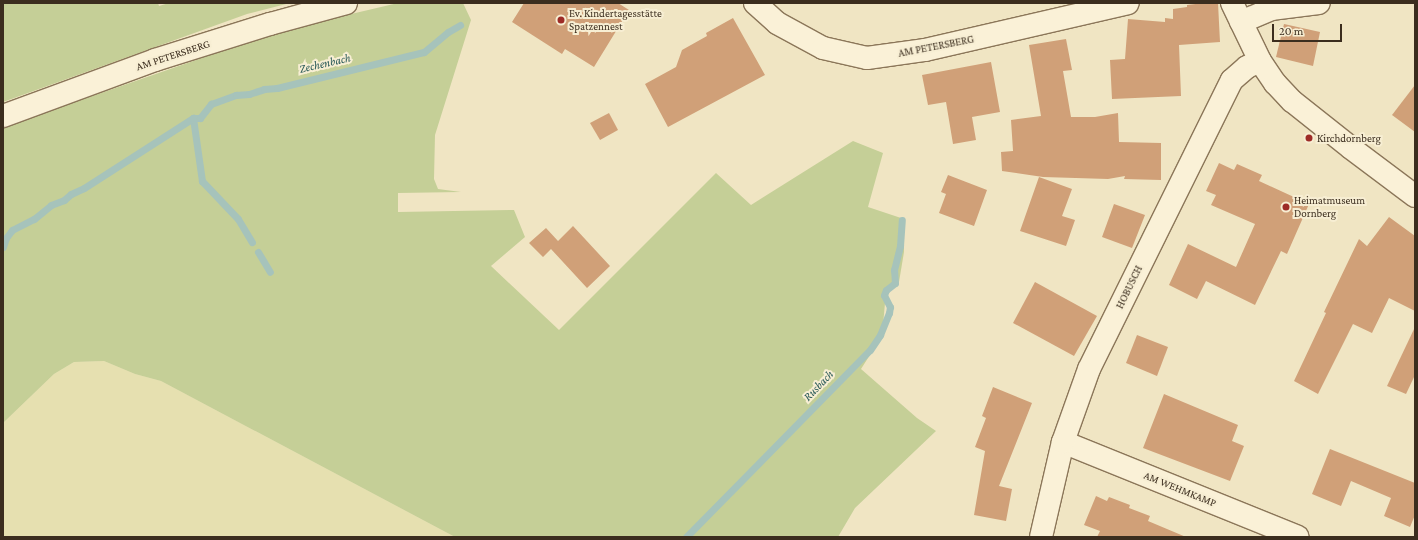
<!DOCTYPE html>
<meta charset="utf-8">
<style>
body{margin:0}
#map{position:relative;width:1418px;height:540px;overflow:hidden;background:#f0e5c3;font-family:"Crimson Pro",serif}
div>[style]{position:absolute}
.farmland>*{inset:0;background:#e6e0b0}
.green>*{inset:0;background:#c5cf97}
.stream>*{height:7px;margin:-3.5px;padding:0 3.5px;transform-origin:3.5px;border-radius:3.5px;background:#a6c3bb}
.building>*{inset:0;background:#d0a078}
.roads{filter:drop-shadow(1px 0 #8b7659) drop-shadow(-1px 0 #8b7659) drop-shadow(0 1px #8b7659) drop-shadow(0 -1px #8b7659)}
.street>*{height:22px;margin:-11px;padding:0 11px;transform-origin:11px;border-radius:11px;background:#faf1d7}
.secondary>*{height:22px;margin:-11px;padding:0 11px;transform-origin:11px;border-radius:11px;background:#faf1d7}
.dots>*{width:11px;height:11px;translate:-50% -50%;box-sizing:border-box;border:2px solid #f7eed3;border-radius:50%}
span{translate:-50% -50%;white-space:nowrap;text-align:center;line-height:1.15;-webkit-text-stroke:4px #f7eed3;paint-order:stroke}
.poi-label{font-size:11px;color:#3b2d1e}
.left{translate:0 -50%;text-align:left}
.street-label{font-size:11px;color:#3b2d1e}
.water-label{font-size:12px;color:#2c5b5a;font-style:italic}
.frame{position:absolute;inset:0;border:4px solid #3b2d1e;pointer-events:none}
.scale{position:absolute;left:1272px;top:24px;width:70px;height:18px;box-sizing:border-box;border:2px solid #3b2d1e;border-top:0;padding-left:5px;font-size:12px;line-height:14px;white-space:nowrap;color:#3b2d1e;-webkit-text-stroke:3px #f7eed3;paint-order:stroke}
</style>
<div id="map">
<div class="farmland">
<div style="clip-path:polygon(104px 361px,135px 374px,161px 381px,455px 537px,3px 537px,3px 423px,54px 374px,74px 362px)"></div>
</div>
<div class="green">
<div style="clip-path:polygon(3px 3px,158px 3px,159px 6px,169px 3px,290px 3px,247px 14px,3px 102px)"></div>
<div style="clip-path:polygon(398px 3px,463px 3px,471px 20px,435px 135px,434px 179px,438px 189px,461px 192px,398px 193px,398px 212px,514px 210px,525px 237px,491px 266px,559px 330px,716px 173px,751px 205px,853px 141px,883px 153px,868px 207px,904px 219px,904px 252px,899px 282px,886px 292px,882px 336px,861px 369px,917px 418px,936px 431px,855px 508px,838px 537px,455px 537px,161px 381px,135px 374px,104px 361px,74px 362px,54px 374px,3px 423px,3px 127px,283px 30px)"></div>
</div>
<div class="stream">
<div style="left:193px;top:118px;width:64px;rotate:81.9deg"></div>
<div style="left:202px;top:181px;width:52px;rotate:46.5deg"></div>
<div style="left:238px;top:219px;width:27px;rotate:59deg"></div>
<div style="left:3px;top:247px;width:9px;rotate:-72deg"></div>
<div style="left:6px;top:238px;width:10px;rotate:-53deg"></div>
<div style="left:12px;top:230px;width:25px;rotate:-27deg"></div>
<div style="left:34px;top:219px;width:22px;rotate:-39deg"></div>
<div style="left:51px;top:205px;width:14px;rotate:-21deg"></div>
<div style="left:64px;top:200px;width:9px;rotate:-41deg"></div>
<div style="left:71px;top:194px;width:14px;rotate:-25deg"></div>
<div style="left:84px;top:188px;width:130px;rotate:-32.7deg"></div>
<div style="left:193px;top:118px;width:7px"></div>
<div style="left:200px;top:118px;width:18px;rotate:-52deg"></div>
<div style="left:211px;top:104px;width:27px;rotate:-20deg"></div>
<div style="left:236px;top:95px;width:13px;rotate:-4deg"></div>
<div style="left:249px;top:94px;width:16px;rotate:-18deg"></div>
<div style="left:264px;top:89px;width:13px;rotate:-4deg"></div>
<div style="left:277px;top:88px;width:151px;rotate:-13.8deg"></div>
<div style="left:424px;top:52px;width:31px;rotate:-40deg"></div>
<div style="left:448px;top:32px;width:14px;rotate:-30deg"></div>
<div style="left:258px;top:252px;width:23px;rotate:59deg"></div>
<div style="left:686px;top:537px;width:262px;rotate:-45.5deg"></div>
<div style="left:870px;top:350px;width:18px;rotate:-56deg"></div>
<div style="left:880px;top:335px;width:24px;rotate:-68deg"></div>
<div style="left:889px;top:313px;width:6px;rotate:-81deg"></div>
<div style="left:890px;top:307px;width:13px;rotate:-117deg"></div>
<div style="left:884px;top:295px;width:5px;rotate:-68deg"></div>
<div style="left:886px;top:290px;width:11px;rotate:-38deg"></div>
<div style="left:895px;top:283px;width:13px;rotate:-94deg"></div>
<div style="left:894px;top:270px;width:25px;rotate:-76deg"></div>
<div style="left:900px;top:246px;width:26px;rotate:-86deg"></div>
</div>
<div class="building">
<div style="clip-path:polygon(524px 3px,618px 3px,629px 10px,594px 67px,565px 49px,562px 54px,512px 22px)"></div>
<div style="clip-path:polygon(1204px 3px,1218px 3px,1220px 42px,1179px 45px,1181px 96px,1112px 99px,1110px 60px,1125px 59px,1128px 19px,1165px 22px,1165px 18px,1173px 19px,1173px 9px,1187px 7px,1187px 5px)"></div>
<div style="clip-path:polygon(733px 18px,765px 75px,668px 127px,645px 84px,676px 67px,682px 50px,707px 36px,706px 33px)"></div>
<div style="clip-path:polygon(1284px 24px,1320px 32px,1313px 66px,1276px 57px)"></div>
<div style="clip-path:polygon(1066px 39px,1072px 70px,1063px 71px,1071px 117px,1095px 117px,1118px 113px,1119px 142px,1161px 143px,1161px 180px,1124px 179px,1125px 176px,1108px 179px,1043px 177px,1002px 171px,1001px 152px,1013px 151px,1011px 120px,1041px 116px,1029px 45px)"></div>
<div style="clip-path:polygon(991px 62px,1000px 112px,972px 117px,976px 140px,953px 144px,946px 102px,928px 105px,922px 75px)"></div>
<div style="clip-path:polygon(1415px 85px,1415px 132px,1392px 115px)"></div>
<div style="clip-path:polygon(609px 113px,618px 130px,600px 140px,590px 123px)"></div>
<div style="clip-path:polygon(1219px 163px,1234px 170px,1237px 164px,1262px 175px,1259px 181px,1309px 204px,1287px 254px,1281px 251px,1255px 305px,1206px 281px,1197px 299px,1169px 285px,1188px 244px,1236px 267px,1255px 224px,1211px 205px,1216px 195px,1206px 191px)"></div>
<div style="clip-path:polygon(948px 175px,987px 190px,974px 226px,939px 213px,946px 194px,941px 192px)"></div>
<div style="clip-path:polygon(1039px 177px,1072px 189px,1062px 216px,1075px 220px,1066px 246px,1020px 231px)"></div>
<div style="clip-path:polygon(1114px 204px,1145px 215px,1132px 248px,1102px 237px)"></div>
<div style="clip-path:polygon(1389px 217px,1415px 236px,1415px 311px,1389px 298px,1372px 333px,1353px 324px,1318px 394px,1294px 381px,1326px 313px,1324px 312px,1359px 239px,1367px 246px)"></div>
<div style="clip-path:polygon(573px 226px,610px 266px,587px 288px,551px 249px,543px 257px,529px 243px,546px 228px,558px 241px)"></div>
<div style="clip-path:polygon(1035px 282px,1097px 316px,1074px 356px,1013px 323px)"></div>
<div style="clip-path:polygon(1415px 327px,1415px 375px,1406px 394px,1387px 386px)"></div>
<div style="clip-path:polygon(1137px 335px,1168px 347px,1157px 376px,1126px 363px)"></div>
<div style="clip-path:polygon(993px 387px,1032px 403px,999px 486px,1012px 489px,1006px 521px,974px 515px,985px 451px,975px 447px,986px 418px,982px 416px)"></div>
<div style="clip-path:polygon(1164px 394px,1238px 425px,1232px 441px,1244px 446px,1230px 481px,1143px 448px)"></div>
<div style="clip-path:polygon(1330px 449px,1415px 483px,1415px 515px,1410px 527px,1384px 516px,1391px 498px,1351px 481px,1341px 506px,1312px 494px)"></div>
<div style="clip-path:polygon(1096px 496px,1107px 501px,1109px 497px,1130px 505px,1129px 508px,1150px 516px,1148px 521px,1186px 537px,1097px 537px,1100px 531px,1084px 525px)"></div>
</div>
<div class="roads">
<div class="street">
<div style="left:755px;top:3px;width:30px;rotate:42deg"></div>
<div style="left:777px;top:23px;width:52px;rotate:28.5deg"></div>
<div style="left:823px;top:48px;width:45px;rotate:12.8deg"></div>
<div style="left:867px;top:58px;width:59px;rotate:-7.9deg"></div>
<div style="left:925px;top:50px;width:208px;rotate:-13deg"></div>
<div style="left:1241px;top:22px;width:33px;rotate:-23deg"></div>
<div style="left:1271px;top:9px;width:48px;rotate:-7.1deg"></div>
<div style="left:3px;top:116px;width:162px;rotate:-20.2deg"></div>
<div style="left:155px;top:60px;width:121px;rotate:-17.4deg"></div>
<div style="left:270px;top:24px;width:79px;rotate:-15.4deg"></div>
<div style="left:1063px;top:442px;width:253px;rotate:22deg"></div>
<div style="left:1041px;top:537px;width:98px;rotate:-77deg"></div>
<div style="left:1063px;top:442px;width:77px;rotate:-70.4deg"></div>
<div style="left:1089px;top:369px;width:322px;rotate:-63.7deg"></div>
<div style="left:1232px;top:80px;width:20px;rotate:-41deg"></div>
<div style="left:1247px;top:67px;width:14px;rotate:-25deg"></div>
</div>
<div class="secondary">
<div style="left:1232px;top:3px;width:64px;rotate:64.2deg"></div>
<div style="left:1260px;top:61px;width:27px;rotate:56deg"></div>
<div style="left:1275px;top:83px;width:25px;rotate:47deg"></div>
<div style="left:1292px;top:101px;width:75px;rotate:38.5deg"></div>
<div style="left:1351px;top:148px;width:80px;rotate:36.9deg"></div>
</div>
</div>
<div class="dots">
<div style="left:561px;top:20px;background:#9d2b26"></div>
<div style="left:1309px;top:138px;background:#9d2b26"></div>
<div style="left:1286px;top:207px;background:#9d2b26"></div>
</div>
<div class="poi-label">
<span class="left" style="left:569px;top:20px">Ev. Kindertagesstätte<br>Spatzennest</span>
<span class="left" style="left:1317px;top:138px">Kirchdornberg</span>
<span class="left" style="left:1294px;top:207px">Heimatmuseum<br>Dornberg</span>
</div>
<div class="street-label">
<span style="left:936px;top:46px;rotate:-11deg">AM PETERSBERG</span>
<span style="left:173px;top:55px;rotate:-18deg">AM PETERSBERG</span>
<span style="left:1129px;top:287px;rotate:-64deg">HOBUSCH</span>
<span style="left:1180px;top:489px;rotate:22deg">AM WEHMKAMP</span>
</div>
<div class="water-label">
<span style="left:325px;top:64px;rotate:-13deg">Zechenbach</span>
<span style="left:819px;top:386px;rotate:-46deg">Rusbach</span>
</div>
<div class="frame"></div>
<div class="scale">20 m</div>
</div>
